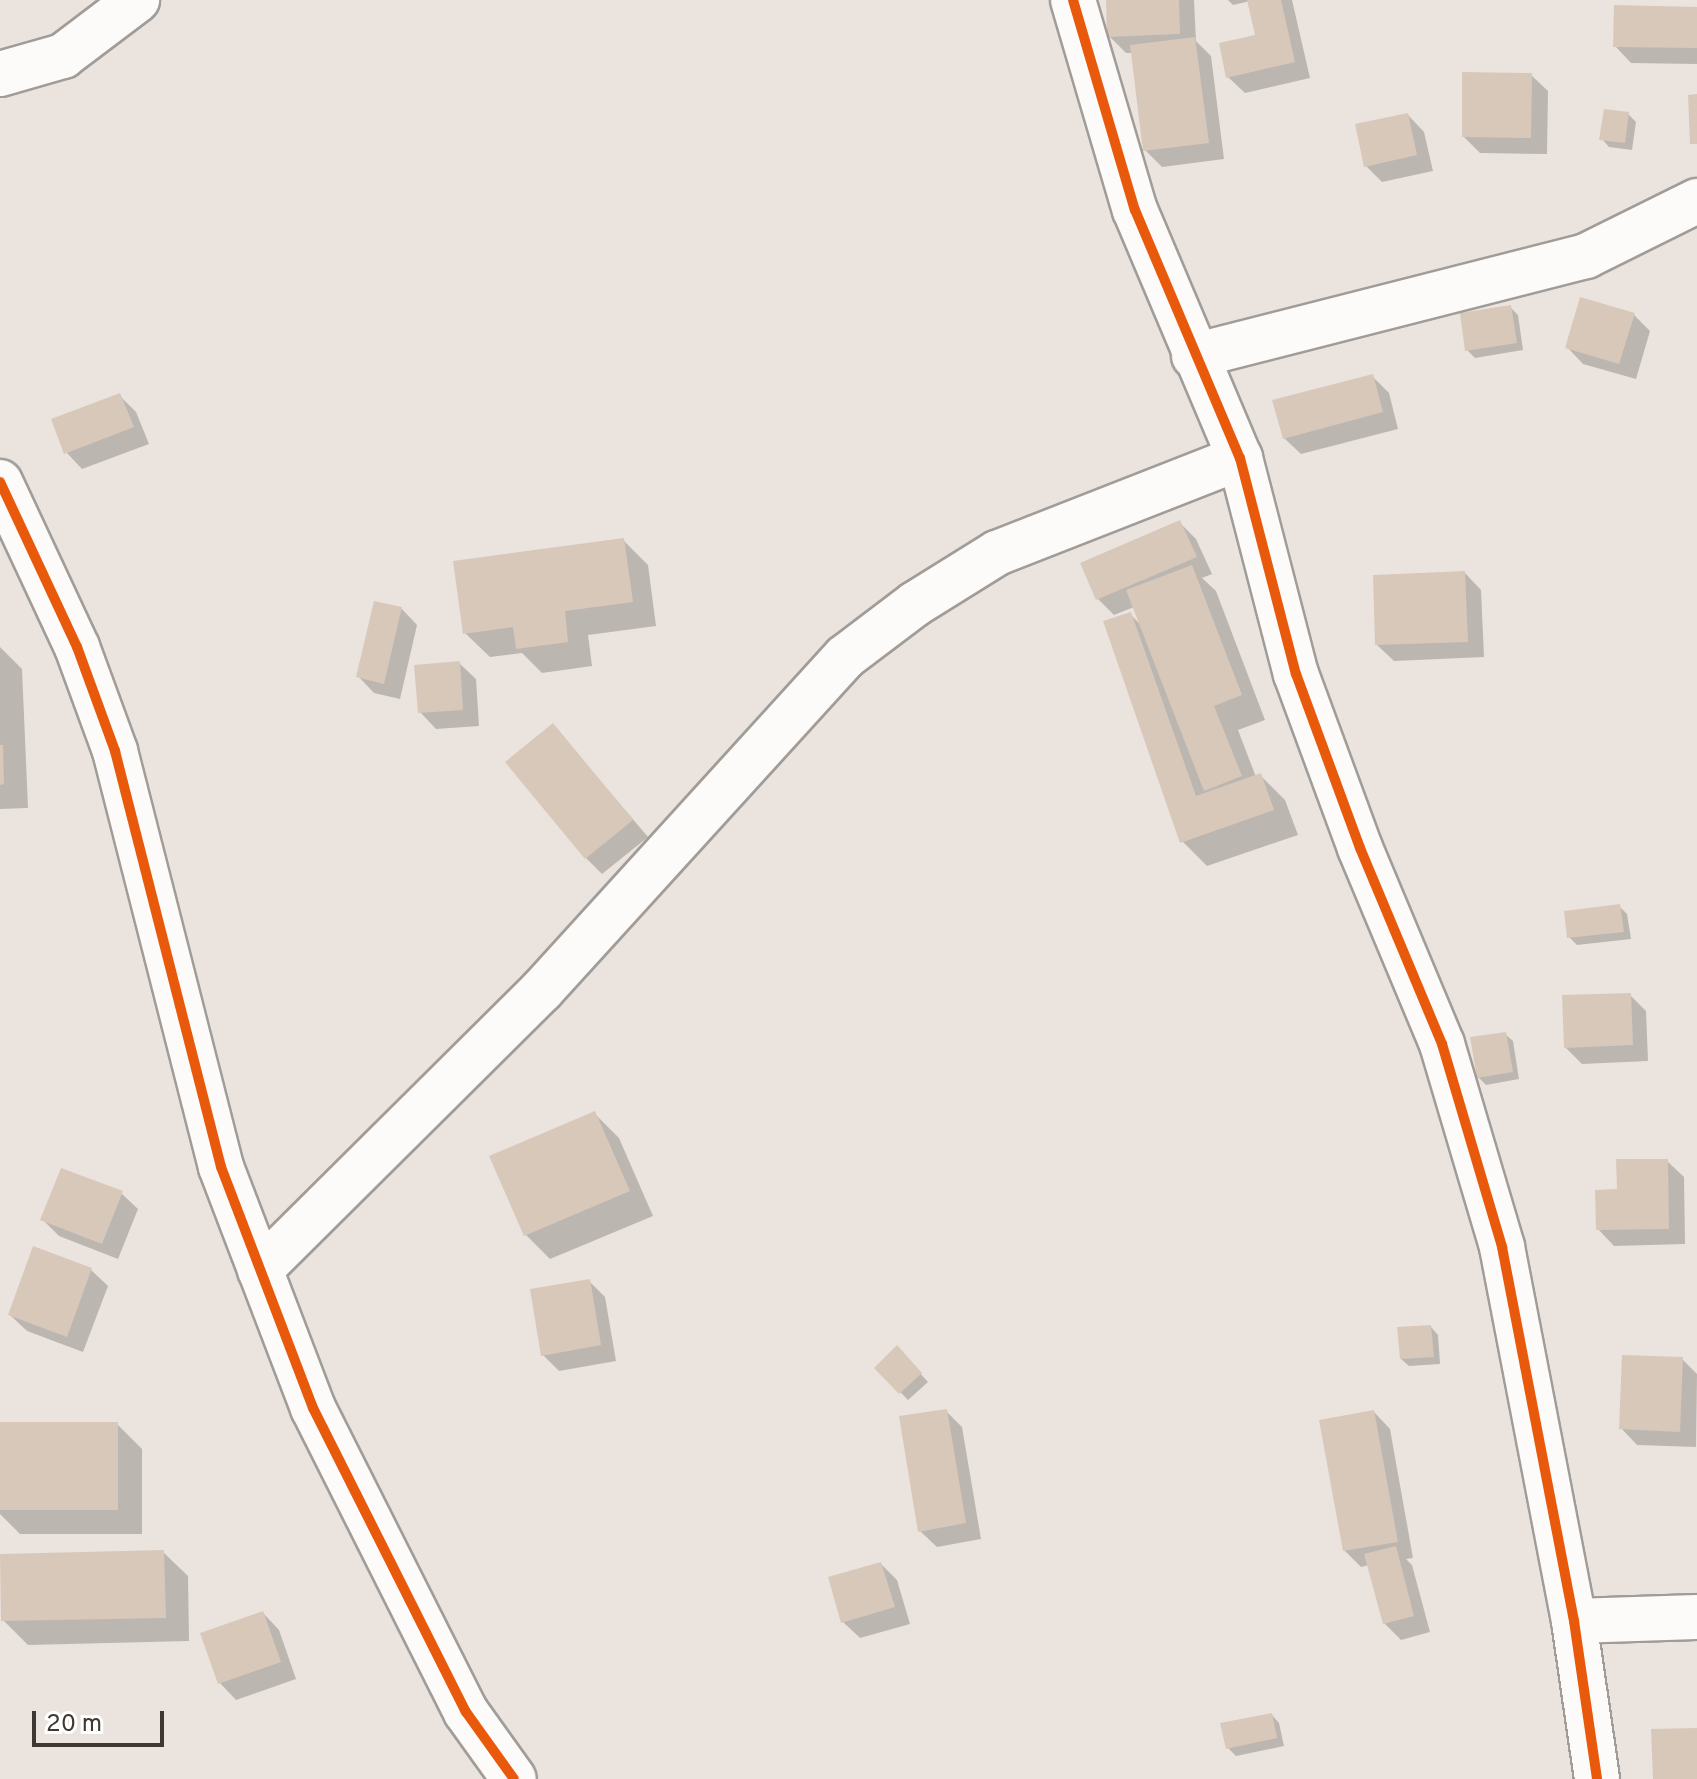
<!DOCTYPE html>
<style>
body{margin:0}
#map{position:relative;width:1697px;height:1779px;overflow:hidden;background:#ebe4de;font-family:Overpass,sans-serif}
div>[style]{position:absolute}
.shadow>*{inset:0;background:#0003}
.building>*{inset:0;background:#d8c8ba}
.roads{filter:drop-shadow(2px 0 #a19c97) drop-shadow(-2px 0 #a19c97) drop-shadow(0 2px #a19c97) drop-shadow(0 -2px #a19c97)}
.minor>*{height:44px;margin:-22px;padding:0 22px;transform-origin:22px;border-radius:22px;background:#fcfbfa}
.cycleway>*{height:10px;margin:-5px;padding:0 5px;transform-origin:5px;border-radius:5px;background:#e8590c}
span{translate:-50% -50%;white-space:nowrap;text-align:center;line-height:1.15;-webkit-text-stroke:6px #fff;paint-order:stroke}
.scale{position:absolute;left:32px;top:1711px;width:132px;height:36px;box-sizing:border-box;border:4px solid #3d3834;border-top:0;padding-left:10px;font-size:24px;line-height:28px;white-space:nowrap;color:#3d3834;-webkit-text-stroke:6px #fff;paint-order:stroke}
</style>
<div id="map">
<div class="shadow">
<div style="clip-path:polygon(1108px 0,1194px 0,1196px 41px,1211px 56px,1224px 159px,1162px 167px,1145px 150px,1133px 53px,1126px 53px,1109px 36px)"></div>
<div style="clip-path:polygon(1228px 0,1292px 0,1310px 78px,1245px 93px,1228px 77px,1258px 37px,1250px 1px,1233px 5px)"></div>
<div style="clip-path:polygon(1697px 9px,1697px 64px,1631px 63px,1615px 46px)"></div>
<div style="clip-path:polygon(1531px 75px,1548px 91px,1547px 154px,1480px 153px,1464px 137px)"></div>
<div style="clip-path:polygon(1628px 114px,1636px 122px,1632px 150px,1609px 147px,1602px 139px)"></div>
<div style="clip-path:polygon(1408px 115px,1424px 132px,1433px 171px,1382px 182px,1366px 166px)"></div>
<div style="clip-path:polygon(1510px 307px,1518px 315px,1523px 350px,1475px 358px,1467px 350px)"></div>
<div style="clip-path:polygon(1634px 315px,1650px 331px,1636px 379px,1583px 364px,1567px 347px)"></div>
<div style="clip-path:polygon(1372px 376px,1389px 393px,1398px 429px,1301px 454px,1284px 438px)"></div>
<div style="clip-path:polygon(120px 396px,136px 412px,149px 444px,82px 469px,66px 452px)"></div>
<div style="clip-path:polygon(1180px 523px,1196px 539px,1212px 574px,1202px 578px,1216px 591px,1265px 720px,1238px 730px,1256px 777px,1261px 776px,1285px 800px,1298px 835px,1207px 866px,1182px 841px,1130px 614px,1141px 625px,1134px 607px,1114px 615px,1098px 599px)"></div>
<div style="clip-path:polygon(623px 540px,648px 565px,656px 626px,588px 635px,592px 666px,542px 673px,522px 653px,490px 657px,465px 633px)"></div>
<div style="clip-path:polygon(1465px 573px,1481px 590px,1484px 657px,1394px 661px,1377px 645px)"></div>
<div style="clip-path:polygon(401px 608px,417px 625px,400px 699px,374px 693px,358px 676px)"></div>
<div style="clip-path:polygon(0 647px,22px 669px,28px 808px,0 809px)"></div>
<div style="clip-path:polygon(459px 663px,476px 679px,479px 726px,436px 729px,420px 712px)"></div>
<div style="clip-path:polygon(553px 725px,648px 837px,602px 874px,586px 858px)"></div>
<div style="clip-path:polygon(1619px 906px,1627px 914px,1631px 939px,1577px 945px,1569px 937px)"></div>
<div style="clip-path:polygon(1630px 995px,1646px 1011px,1648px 1061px,1582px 1064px,1566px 1048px)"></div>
<div style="clip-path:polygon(1505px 1034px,1513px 1041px,1519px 1079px,1486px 1085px,1478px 1077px)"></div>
<div style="clip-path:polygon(594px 1113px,619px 1138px,653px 1216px,550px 1259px,526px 1235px)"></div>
<div style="clip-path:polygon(1667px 1161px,1684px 1177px,1685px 1244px,1614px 1246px,1598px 1229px,1619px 1191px)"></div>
<div style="clip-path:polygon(121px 1193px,138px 1209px,118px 1259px,59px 1236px,43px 1220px)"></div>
<div style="clip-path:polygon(91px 1270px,108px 1286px,83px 1352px,27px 1331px,10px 1315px)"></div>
<div style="clip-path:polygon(589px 1281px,605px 1297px,616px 1361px,559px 1371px,543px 1355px)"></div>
<div style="clip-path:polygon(1431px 1327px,1438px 1335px,1440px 1364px,1409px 1366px,1401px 1359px)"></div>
<div style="clip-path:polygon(897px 1348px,928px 1382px,908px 1400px,877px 1368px)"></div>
<div style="clip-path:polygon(1682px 1359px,1697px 1374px,1696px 1447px,1637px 1445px,1621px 1428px)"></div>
<div style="clip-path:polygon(946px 1411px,962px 1427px,981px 1539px,937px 1547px,920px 1531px)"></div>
<div style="clip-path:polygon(1374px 1412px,1390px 1429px,1413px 1558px,1406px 1559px,1412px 1565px,1430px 1632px,1401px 1640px,1384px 1623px,1369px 1565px,1361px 1567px,1344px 1550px)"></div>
<div style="clip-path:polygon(0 1424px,117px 1424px,142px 1449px,142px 1534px,20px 1534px,0 1514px)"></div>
<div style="clip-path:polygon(163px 1552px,188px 1576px,189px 1641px,28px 1645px,3px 1620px)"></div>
<div style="clip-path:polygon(881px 1564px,897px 1580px,910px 1624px,860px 1638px,843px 1622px)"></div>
<div style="clip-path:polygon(263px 1613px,279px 1630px,296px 1679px,236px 1700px,220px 1683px,202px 1634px)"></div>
<div style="clip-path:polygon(1272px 1715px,1279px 1723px,1284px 1746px,1236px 1756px,1228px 1748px)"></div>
</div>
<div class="building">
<div style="clip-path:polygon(1106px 0,1179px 0,1180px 34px,1107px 37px)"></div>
<div style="clip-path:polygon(1247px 0,1281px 0,1295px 62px,1226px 78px,1219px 43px,1255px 35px)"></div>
<div style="clip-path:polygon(1614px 5px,1697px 7px,1697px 48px,1613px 47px)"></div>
<div style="clip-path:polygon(1195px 37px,1209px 143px,1143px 151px,1130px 45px)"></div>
<div style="clip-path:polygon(1462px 72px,1532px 73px,1531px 138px,1462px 137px)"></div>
<div style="clip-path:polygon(1697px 94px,1697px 144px,1690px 144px,1688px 95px)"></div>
<div style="clip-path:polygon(1604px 109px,1629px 112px,1625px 143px,1599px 140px)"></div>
<div style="clip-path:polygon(1408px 113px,1417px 155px,1364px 167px,1355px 124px)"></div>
<div style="clip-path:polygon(1580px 297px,1635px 313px,1619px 364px,1565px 348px)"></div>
<div style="clip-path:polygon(1511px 305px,1517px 343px,1465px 351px,1460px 313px)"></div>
<div style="clip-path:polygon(1373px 374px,1383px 412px,1283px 439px,1272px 400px)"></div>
<div style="clip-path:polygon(120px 393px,134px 427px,64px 454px,51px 419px)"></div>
<div style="clip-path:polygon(1180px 520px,1197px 557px,1096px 600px,1080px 563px)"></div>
<div style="clip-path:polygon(624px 538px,633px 602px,565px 611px,568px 642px,516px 649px,513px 627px,463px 634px,453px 561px)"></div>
<div style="clip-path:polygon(1192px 565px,1242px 695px,1214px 706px,1242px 776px,1204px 791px,1126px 590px)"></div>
<div style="clip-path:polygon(1465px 571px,1468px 642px,1375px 645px,1373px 575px)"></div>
<div style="clip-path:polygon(374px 601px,402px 607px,384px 684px,356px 677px)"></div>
<div style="clip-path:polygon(1131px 612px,1196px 796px,1261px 773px,1274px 810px,1180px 843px,1103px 621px)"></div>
<div style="clip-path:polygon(460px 661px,463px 710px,418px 713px,414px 665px)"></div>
<div style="clip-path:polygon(553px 723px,633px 820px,585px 859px,505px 762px)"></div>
<div style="clip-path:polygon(0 745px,3px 745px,4px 784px,0 785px)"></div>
<div style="clip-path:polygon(1620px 904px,1624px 932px,1567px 938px,1564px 911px)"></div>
<div style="clip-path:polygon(1631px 993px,1633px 1045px,1564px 1048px,1562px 995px)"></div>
<div style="clip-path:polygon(1506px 1032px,1513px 1072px,1477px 1078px,1470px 1037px)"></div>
<div style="clip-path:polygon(595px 1111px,630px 1191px,524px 1236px,489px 1156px)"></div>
<div style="clip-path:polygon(1616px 1159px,1668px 1159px,1669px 1229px,1596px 1230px,1595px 1190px,1617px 1189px)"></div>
<div style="clip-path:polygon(61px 1168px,123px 1191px,102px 1244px,40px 1220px)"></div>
<div style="clip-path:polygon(33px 1246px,92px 1268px,67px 1337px,8px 1315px)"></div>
<div style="clip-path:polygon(590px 1279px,601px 1345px,541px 1356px,530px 1289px)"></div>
<div style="clip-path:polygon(1431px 1325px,1434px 1357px,1400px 1359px,1397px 1327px)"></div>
<div style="clip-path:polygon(897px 1345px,922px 1373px,899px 1394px,874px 1368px)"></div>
<div style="clip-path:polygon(1622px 1355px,1683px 1357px,1680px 1432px,1619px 1429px)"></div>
<div style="clip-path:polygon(947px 1409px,966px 1523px,918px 1532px,899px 1416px)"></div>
<div style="clip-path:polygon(1374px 1410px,1398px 1542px,1343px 1551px,1319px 1420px)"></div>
<div style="clip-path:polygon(0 1422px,118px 1422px,118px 1510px,0 1510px)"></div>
<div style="clip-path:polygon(1396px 1546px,1414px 1616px,1383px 1624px,1364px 1554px)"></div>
<div style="clip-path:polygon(164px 1550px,166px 1618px,1px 1621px,0 1554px)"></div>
<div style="clip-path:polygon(881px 1562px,895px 1607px,841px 1623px,828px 1577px)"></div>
<div style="clip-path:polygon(263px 1611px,281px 1662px,218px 1684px,200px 1633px)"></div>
<div style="clip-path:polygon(1272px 1713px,1277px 1738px,1226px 1749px,1220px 1723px)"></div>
<div style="clip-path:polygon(1697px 1728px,1697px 1779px,1653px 1779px,1651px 1729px)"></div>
</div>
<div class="roads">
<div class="minor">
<div style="left:1073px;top:0;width:219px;rotate:73.6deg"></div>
<div style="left:1135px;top:210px;width:269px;rotate:67.1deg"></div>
<div style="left:1240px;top:458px;width:223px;rotate:75.5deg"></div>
<div style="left:1296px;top:674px;width:185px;rotate:69.8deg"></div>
<div style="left:1360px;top:848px;width:212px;rotate:67.3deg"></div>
<div style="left:1442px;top:1044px;width:212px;rotate:73.5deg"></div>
<div style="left:1502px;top:1247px;width:381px;rotate:79.1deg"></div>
<div style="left:1574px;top:1621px;width:160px;rotate:81.7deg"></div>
<div style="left:0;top:74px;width:66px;rotate:-15.9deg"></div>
<div style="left:63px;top:56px;width:93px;rotate:-37.1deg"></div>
<div style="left:1194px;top:356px;width:405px;rotate:-14.3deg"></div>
<div style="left:1586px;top:256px;width:124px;rotate:-26.4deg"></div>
<div style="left:0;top:482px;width:182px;rotate:65deg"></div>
<div style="left:77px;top:647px;width:111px;rotate:69.9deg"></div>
<div style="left:115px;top:751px;width:429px;rotate:75.7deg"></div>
<div style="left:221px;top:1167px;width:258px;rotate:69.1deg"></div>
<div style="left:313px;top:1408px;width:340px;rotate:63.3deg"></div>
<div style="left:466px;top:1712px;width:82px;rotate:54.4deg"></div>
<div style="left:260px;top:1270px;width:397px;rotate:-44.8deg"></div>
<div style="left:542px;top:990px;width:450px;rotate:-47.7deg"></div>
<div style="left:845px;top:657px;width:88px;rotate:-37.1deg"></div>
<div style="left:915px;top:604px;width:97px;rotate:-31.9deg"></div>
<div style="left:997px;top:553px;width:261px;rotate:-21.4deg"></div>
<div style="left:1574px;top:1621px;width:123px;rotate:-1.9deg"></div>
</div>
</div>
<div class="cycleway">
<div style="left:1073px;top:0;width:219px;rotate:73.6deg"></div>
<div style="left:1135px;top:210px;width:269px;rotate:67.1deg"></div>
<div style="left:1240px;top:458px;width:223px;rotate:75.5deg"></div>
<div style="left:1296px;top:674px;width:185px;rotate:69.8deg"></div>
<div style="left:1360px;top:848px;width:212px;rotate:67.3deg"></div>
<div style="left:1442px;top:1044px;width:212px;rotate:73.5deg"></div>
<div style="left:1502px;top:1247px;width:381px;rotate:79.1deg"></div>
<div style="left:1574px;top:1621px;width:160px;rotate:81.7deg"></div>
<div style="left:0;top:482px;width:182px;rotate:65deg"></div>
<div style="left:77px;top:647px;width:111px;rotate:69.9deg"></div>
<div style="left:115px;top:751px;width:429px;rotate:75.7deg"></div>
<div style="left:221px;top:1167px;width:258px;rotate:69.1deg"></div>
<div style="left:313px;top:1408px;width:340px;rotate:63.3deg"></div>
<div style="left:466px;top:1712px;width:82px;rotate:54.4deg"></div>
</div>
<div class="scale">20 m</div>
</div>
